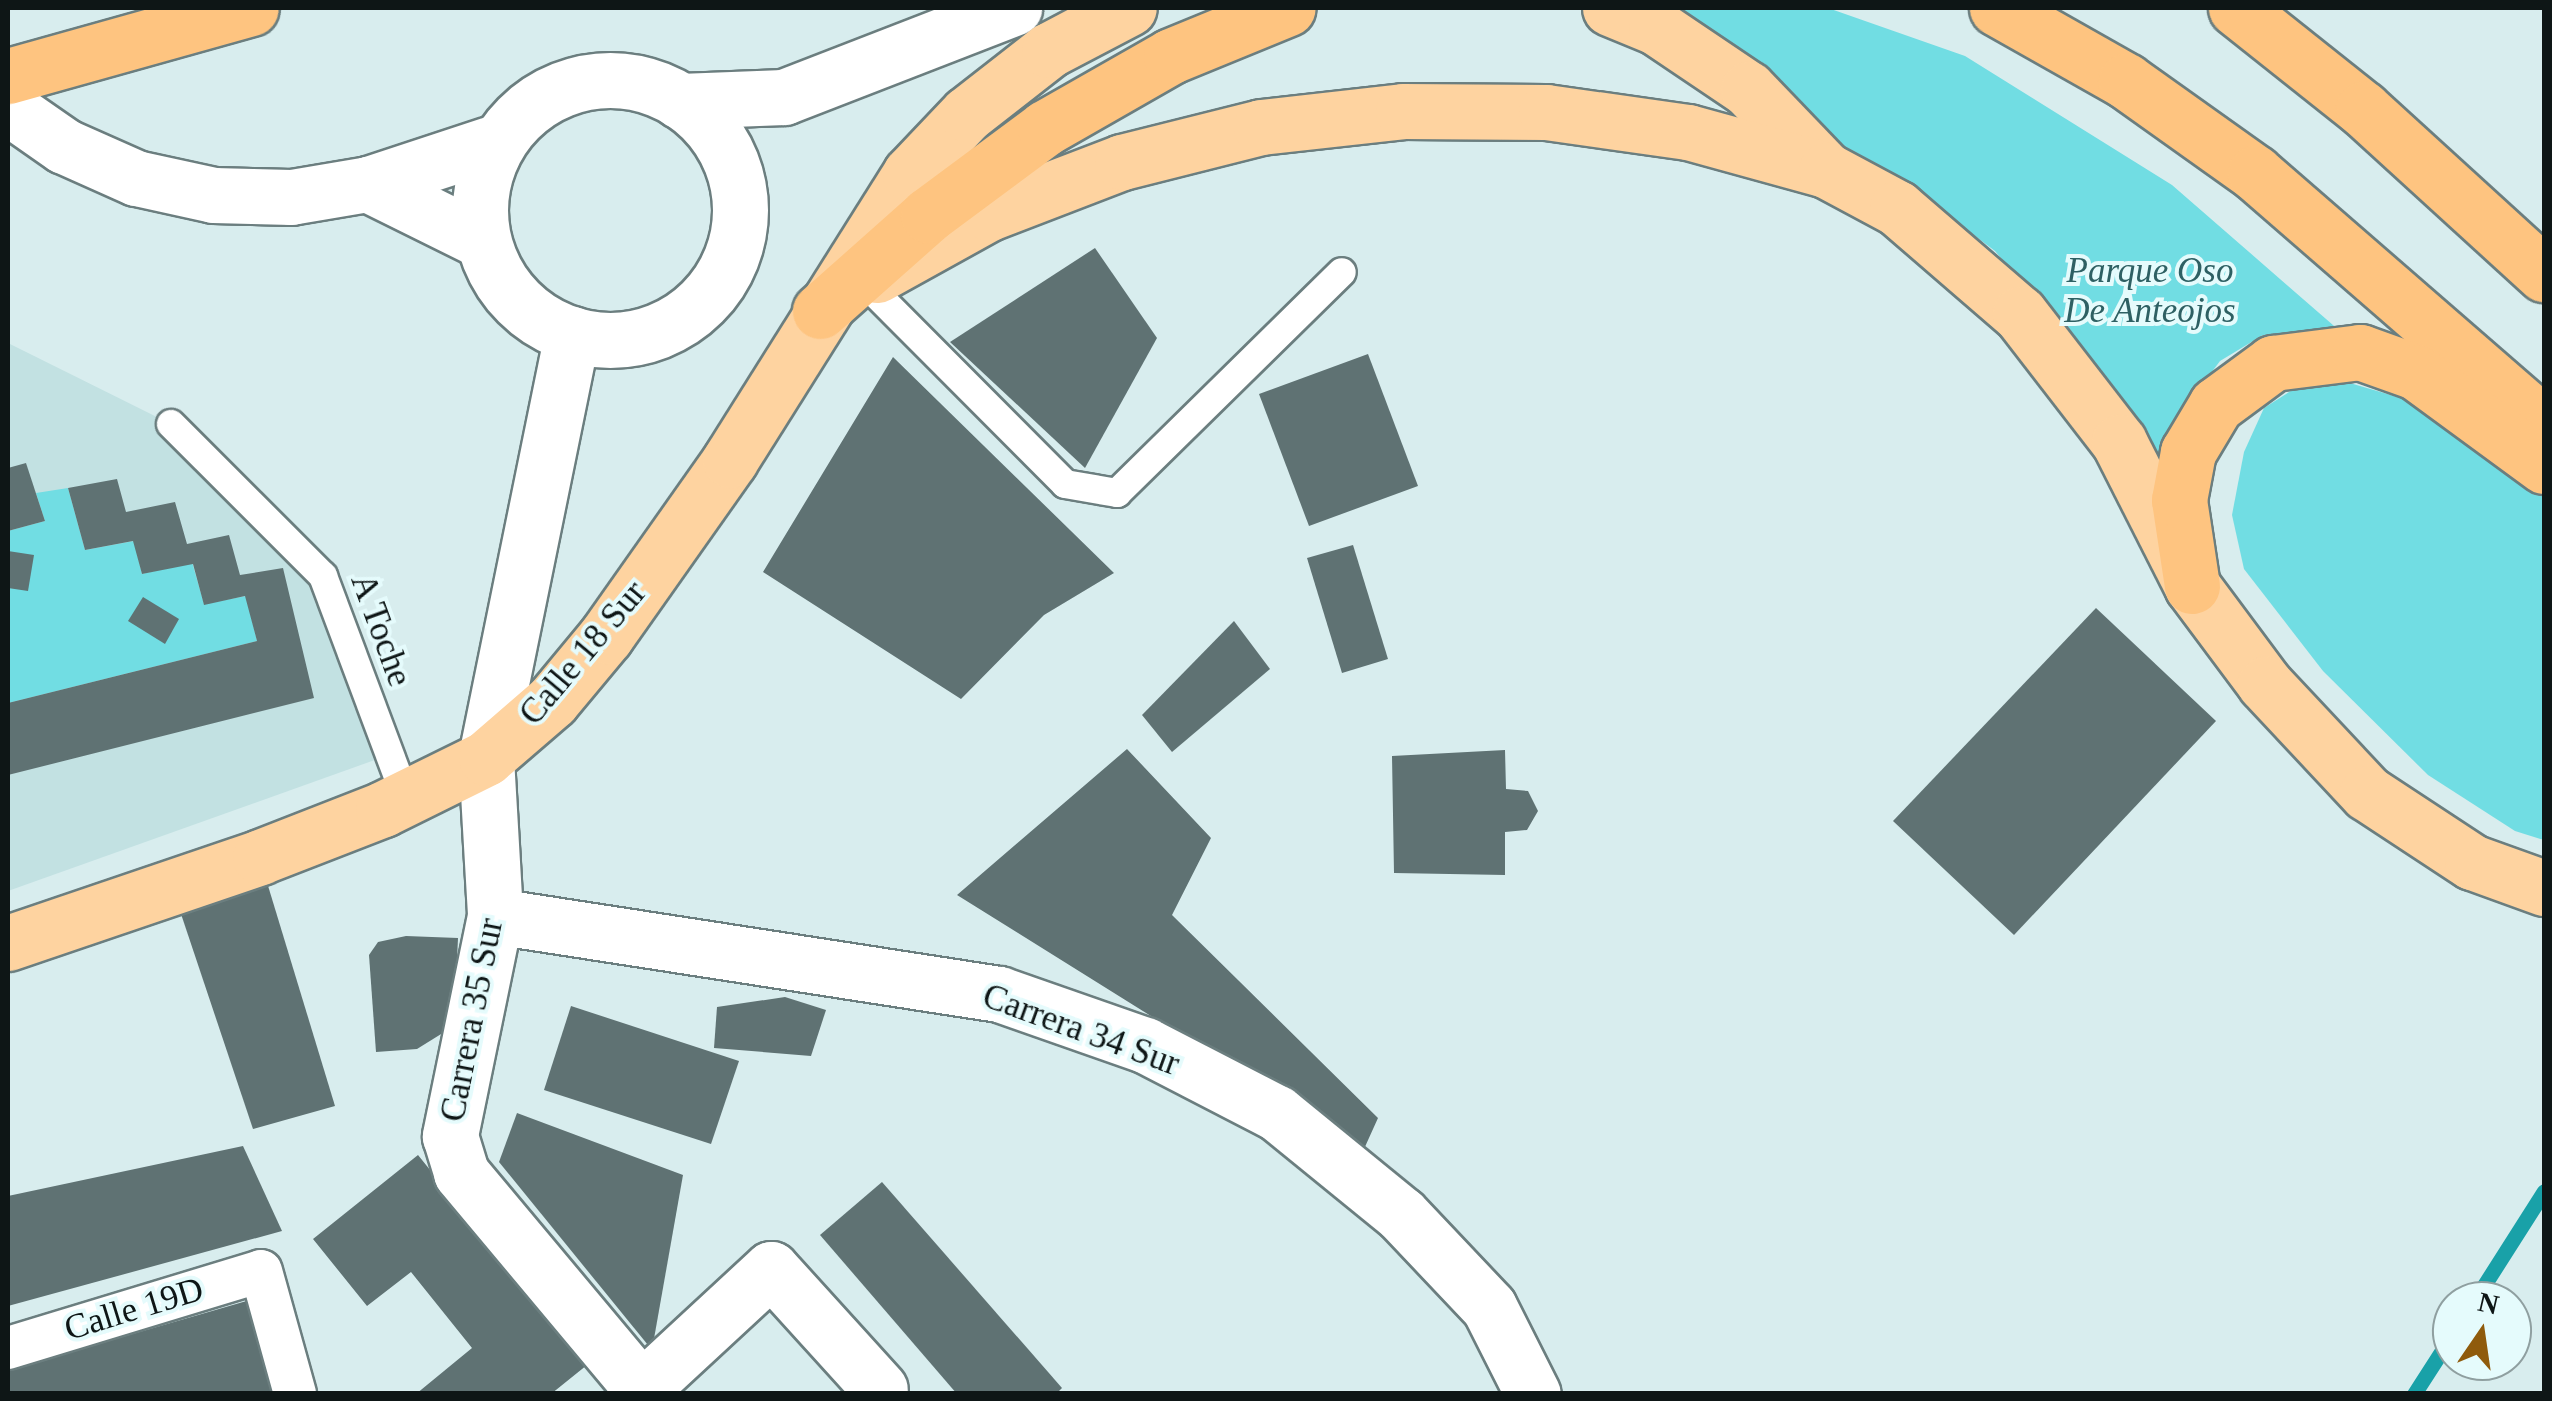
<!DOCTYPE html>
<style>
body{margin:0}
#map{position:relative;width:2552px;height:1401px;overflow:hidden;background:#d8edee;font-family:"Times New Roman",serif}
div>[style]{position:absolute}
.built>*{inset:0;background:#c2e1e2}
.green>*{inset:0;background:#71dde3}
.stream>*{height:15px;margin:-7.5px;padding:0 7.5px;transform-origin:7.5px;border-radius:7.5px;background:#19a1a8}
.building>*{inset:0;background:#5f7273}
.roads{filter:drop-shadow(2px 0 #6b7e7f) drop-shadow(-2px 0 #6b7e7f) drop-shadow(0 2px #6b7e7f) drop-shadow(0 -2px #6b7e7f)}
.service>*{height:28px;margin:-14px;padding:0 14px;transform-origin:14px;border-radius:14px;background:#fff}
.pedestrian>*{height:42px;margin:-21px;padding:0 21px;transform-origin:21px;border-radius:21px;background:#fff}
.minor>*{height:55px;margin:-27.5px;padding:0 27.5px;transform-origin:27.5px;border-radius:27.5px;background:#fff}
.minor>.ring{margin:-27.5px;padding:0;box-sizing:content-box;background:none;border:55px solid #fff;border-radius:50%}
.primary>*{height:55px;margin:-27.5px;padding:0 27.5px;transform-origin:27.5px;border-radius:27.5px;background:#fed3a0}
.trunk>*{height:55px;margin:-27.5px;padding:0 27.5px;transform-origin:27.5px;border-radius:27.5px;background:#fec480}
span{translate:-50% -50%;white-space:nowrap;text-align:center;line-height:1.15;-webkit-text-stroke:8px #e5fbfc;paint-order:stroke}
.park-label{font-size:35px;color:#2e6063;font-style:italic}
.street-label{font-size:35px;color:#0e1616}
.frame{position:absolute;inset:0;border:10px solid #0e1616;pointer-events:none}
.north{position:absolute;left:2432px;top:1281px;width:100px;height:100px;box-sizing:border-box;background:#e5fbfc;border:2px solid #8f9fa0;border-radius:50%;rotate:13deg;font-size:28px;font-weight:700;line-height:40px;text-align:center;color:#0e1616}
.north::after{content:'';display:block;margin:auto;width:35px;height:45px;background:#8f5b0c;clip-path:polygon(50% 0,100% 100%,50% 72%,0 100%)}
</style>
<div id="map">
<div class="built">
<div style="clip-path:polygon(8px 343px,171px 424px,323px 576px,386px 756px,8px 891px)"></div>
</div>
<div class="green">
<div style="clip-path:polygon(1629px 8px,1828px 8px,1965px 56px,2172px 185px,2341px 332px,2263px 335px,2220px 361px,2172px 425px,2156px 490px,2040px 304px,1995px 251px,1922px 196px)"></div>
<div style="clip-path:polygon(2343px 381px,2442px 410px,2544px 477px,2544px 840px,2515px 831px,2428px 775px,2323px 671px,2244px 569px,2232px 515px,2244px 452px,2264px 408px,2300px 385px)"></div>
<div style="clip-path:polygon(68px 488px,85px 550px,134px 541px,142px 574px,192px 562px,204px 604px,246px 596px,257px 641px,8px 703px,8px 531px,45px 521px,36px 493px)"></div>
</div>
<div class="stream">
<div style="left:2474px;top:1301px;width:130px;rotate:-57.5deg"></div>
<div style="left:2414px;top:1394px;width:70px;rotate:-57.2deg"></div>
</div>
<div class="building">
<div style="clip-path:polygon(1095px 248px,1157px 338px,1085px 468px,950px 342px)"></div>
<div style="clip-path:polygon(1368px 354px,1418px 486px,1309px 526px,1259px 394px)"></div>
<div style="clip-path:polygon(893px 357px,1114px 573px,1044px 615px,961px 699px,763px 572px)"></div>
<div style="clip-path:polygon(26px 463px,45px 521px,8px 531px,8px 468px)"></div>
<div style="clip-path:polygon(117px 479px,126px 512px,175px 502px,187px 544px,229px 535px,240px 575px,283px 568px,314px 698px,8px 775px,8px 703px,257px 641px,245px 596px,204px 605px,193px 564px,142px 574px,133px 541px,85px 550px,68px 488px)"></div>
<div style="clip-path:polygon(1353px 545px,1388px 659px,1342px 673px,1307px 558px)"></div>
<div style="clip-path:polygon(8px 551px,34px 555px,28px 591px,8px 588px)"></div>
<div style="clip-path:polygon(143px 597px,179px 619px,165px 644px,128px 621px)"></div>
<div style="clip-path:polygon(2096px 608px,2216px 721px,2014px 935px,1893px 821px)"></div>
<div style="clip-path:polygon(1234px 621px,1270px 669px,1172px 752px,1142px 715px)"></div>
<div style="clip-path:polygon(1127px 749px,1211px 838px,1172px 915px,1378px 1118px,1364px 1149px,957px 895px)"></div>
<div style="clip-path:polygon(1505px 750px,1506px 789px,1528px 791px,1538px 811px,1527px 830px,1505px 832px,1505px 875px,1394px 873px,1392px 756px)"></div>
<div style="clip-path:polygon(262px 866px,335px 1106px,253px 1129px,175px 896px)"></div>
<div style="clip-path:polygon(406px 936px,458px 938px,454px 1026px,417px 1049px,376px 1052px,369px 955px,378px 942px)"></div>
<div style="clip-path:polygon(785px 997px,826px 1010px,811px 1056px,714px 1048px,717px 1007px)"></div>
<div style="clip-path:polygon(571px 1006px,739px 1061px,711px 1144px,544px 1090px)"></div>
<div style="clip-path:polygon(517px 1113px,683px 1175px,652px 1350px,499px 1162px)"></div>
<div style="clip-path:polygon(243px 1146px,282px 1231px,8px 1306px,8px 1196px)"></div>
<div style="clip-path:polygon(418px 1155px,587px 1365px,551px 1394px,416px 1394px,472px 1348px,411px 1272px,367px 1306px,313px 1239px)"></div>
<div style="clip-path:polygon(882px 1182px,1062px 1388px,1056px 1394px,957px 1394px,820px 1235px)"></div>
<div style="clip-path:polygon(250px 1300px,274px 1394px,8px 1394px,8px 1370px)"></div>
</div>
<div class="roads">
<div class="service">
<div style="left:864px;top:282px;width:285px;rotate:45.1deg"></div>
<div style="left:1065px;top:484px;width:53px;rotate:9.8deg"></div>
<div style="left:1117px;top:493px;width:315px;rotate:-44.5deg"></div>
<div style="left:171px;top:424px;width:215px;rotate:45deg"></div>
<div style="left:323px;top:576px;width:237px;rotate:69.5deg"></div>
</div>
<div class="pedestrian">
<div style="left:8px;top:1348px;width:264px;rotate:-16.9deg"></div>
<div style="left:261px;top:1271px;width:128px;rotate:74.5deg"></div>
</div>
<div class="minor">
<div class="ring" style="left:480px;top:80px;width:205px;height:205px"></div>
<div style="left:680px;top:101px;width:104px;rotate:-2.2deg"></div>
<div style="left:784px;top:97px;width:247px;rotate:-21.2deg"></div>
<div style="left:8px;top:107px;width:68px;rotate:34.9deg"></div>
<div style="left:64px;top:146px;width:79px;rotate:24deg"></div>
<div style="left:136px;top:178px;width:79px;rotate:12.4deg"></div>
<div style="left:213px;top:195px;width:78px;rotate:1.5deg"></div>
<div style="left:291px;top:197px;width:78px;rotate:-9.6deg"></div>
<div style="left:368px;top:184px;width:138px;rotate:-18.2deg"></div>
<div style="left:368px;top:184px;width:128px;rotate:26.4deg"></div>
<div style="left:572px;top:334px;width:433px;rotate:101.5deg"></div>
<div style="left:486px;top:758px;width:158px;rotate:86.7deg"></div>
<div style="left:495px;top:916px;width:225px;rotate:101.6deg"></div>
<div style="left:450px;top:1136px;width:39px;rotate:73deg"></div>
<div style="left:461px;top:1173px;width:288px;rotate:50.1deg"></div>
<div style="left:495px;top:916px;width:510px;rotate:8.8deg"></div>
<div style="left:999px;top:994px;width:155px;rotate:19.3deg"></div>
<div style="left:1145px;top:1045px;width:148px;rotate:27.3deg"></div>
<div style="left:1277px;top:1113px;width:160px;rotate:39.2deg"></div>
<div style="left:1401px;top:1214px;width:128px;rotate:46.6deg"></div>
<div style="left:1489px;top:1307px;width:97px;rotate:63.2deg"></div>
<div style="left:636px;top:1394px;width:184px;rotate:-42.8deg"></div>
<div style="left:771px;top:1269px;width:162px;rotate:47.8deg"></div>
</div>
<div class="primary">
<div style="left:1610px;top:8px;width:50px;rotate:22.4deg"></div>
<div style="left:1656px;top:27px;width:111px;rotate:34deg"></div>
<div style="left:1748px;top:89px;width:112px;rotate:46.1deg"></div>
<div style="left:877px;top:275px;width:128px;rotate:-29deg"></div>
<div style="left:989px;top:213px;width:142px;rotate:-21deg"></div>
<div style="left:1122px;top:162px;width:143px;rotate:-14.1deg"></div>
<div style="left:1261px;top:127px;width:143px;rotate:-6.4deg"></div>
<div style="left:1403px;top:111px;width:143px;rotate:0.4deg"></div>
<div style="left:1546px;top:112px;width:143px;rotate:8deg"></div>
<div style="left:1688px;top:132px;width:143px;rotate:15.4deg"></div>
<div style="left:1826px;top:170px;width:81px;rotate:28.2deg"></div>
<div style="left:1897px;top:208px;width:162px;rotate:40.8deg"></div>
<div style="left:2020px;top:314px;width:162px;rotate:52.3deg"></div>
<div style="left:2119px;top:442px;width:161px;rotate:63.1deg"></div>
<div style="left:2192px;top:586px;width:122px;rotate:53.3deg"></div>
<div style="left:2265px;top:684px;width:149px;rotate:46.9deg"></div>
<div style="left:2367px;top:793px;width:126px;rotate:33.3deg"></div>
<div style="left:2472px;top:862px;width:77px;rotate:19.9deg"></div>
<div style="left:8px;top:943px;width:266px;rotate:-18.8deg"></div>
<div style="left:260px;top:857px;width:132px;rotate:-21.3deg"></div>
<div style="left:383px;top:809px;width:115px;rotate:-26.3deg"></div>
<div style="left:486px;top:758px;width:87px;rotate:-40.8deg"></div>
<div style="left:552px;top:701px;width:85px;rotate:-50.3deg"></div>
<div style="left:606px;top:636px;width:215px;rotate:-54.8deg"></div>
<div style="left:730px;top:460px;width:338px;rotate:-57.8deg"></div>
<div style="left:910px;top:174px;width:83px;rotate:-46.5deg"></div>
<div style="left:967px;top:114px;width:104px;rotate:-38deg"></div>
<div style="left:1049px;top:50px;width:90px;rotate:-27.7deg"></div>
</div>
<div class="trunk">
<div style="left:1997px;top:8px;width:148px;rotate:29.5deg"></div>
<div style="left:2126px;top:81px;width:158px;rotate:35.5deg"></div>
<div style="left:2255px;top:173px;width:383px;rotate:41deg"></div>
<div style="left:2236px;top:8px;width:162px;rotate:38.5deg"></div>
<div style="left:2363px;top:109px;width:245px;rotate:42.4deg"></div>
<div style="left:8px;top:76px;width:252px;rotate:-15.6deg"></div>
<div style="left:820px;top:311px;width:144px;rotate:-41.6deg"></div>
<div style="left:928px;top:215px;width:146px;rotate:-36.6deg"></div>
<div style="left:1045px;top:128px;width:145px;rotate:-29.7deg"></div>
<div style="left:1171px;top:56px;width:126px;rotate:-22.3deg"></div>
<div style="left:2192px;top:586px;width:87px;rotate:-98.6deg"></div>
<div style="left:2179px;top:500px;width:49px;rotate:-79.4deg"></div>
<div style="left:2188px;top:452px;width:55px;rotate:-59.2deg"></div>
<div style="left:2216px;top:405px;width:71px;rotate:-36.4deg"></div>
<div style="left:2273px;top:363px;width:88px;rotate:-7.2deg"></div>
<div style="left:2360px;top:352px;width:59px;rotate:19.7deg"></div>
<div style="left:2416px;top:372px;width:159px;rotate:36.3deg"></div>
</div>
</div>
<div class="park-label">
<span style="left:2150px;top:291px">Parque Oso<br>De Anteojos</span>
</div>
<div class="street-label">
<span style="left:381px;top:630px;rotate:70deg">A Toche</span>
<span style="left:583px;top:653px;rotate:-50deg">Calle 18 Sur</span>
<span style="left:472px;top:1020px;rotate:-79deg">Carrera 35 Sur</span>
<span style="left:1081px;top:1030px;rotate:20deg">Carrera 34 Sur</span>
<span style="left:134px;top:1309px;rotate:-17deg">Calle 19D</span>
</div>
<div class="frame"></div>
<div class="north">N</div>
</div>
